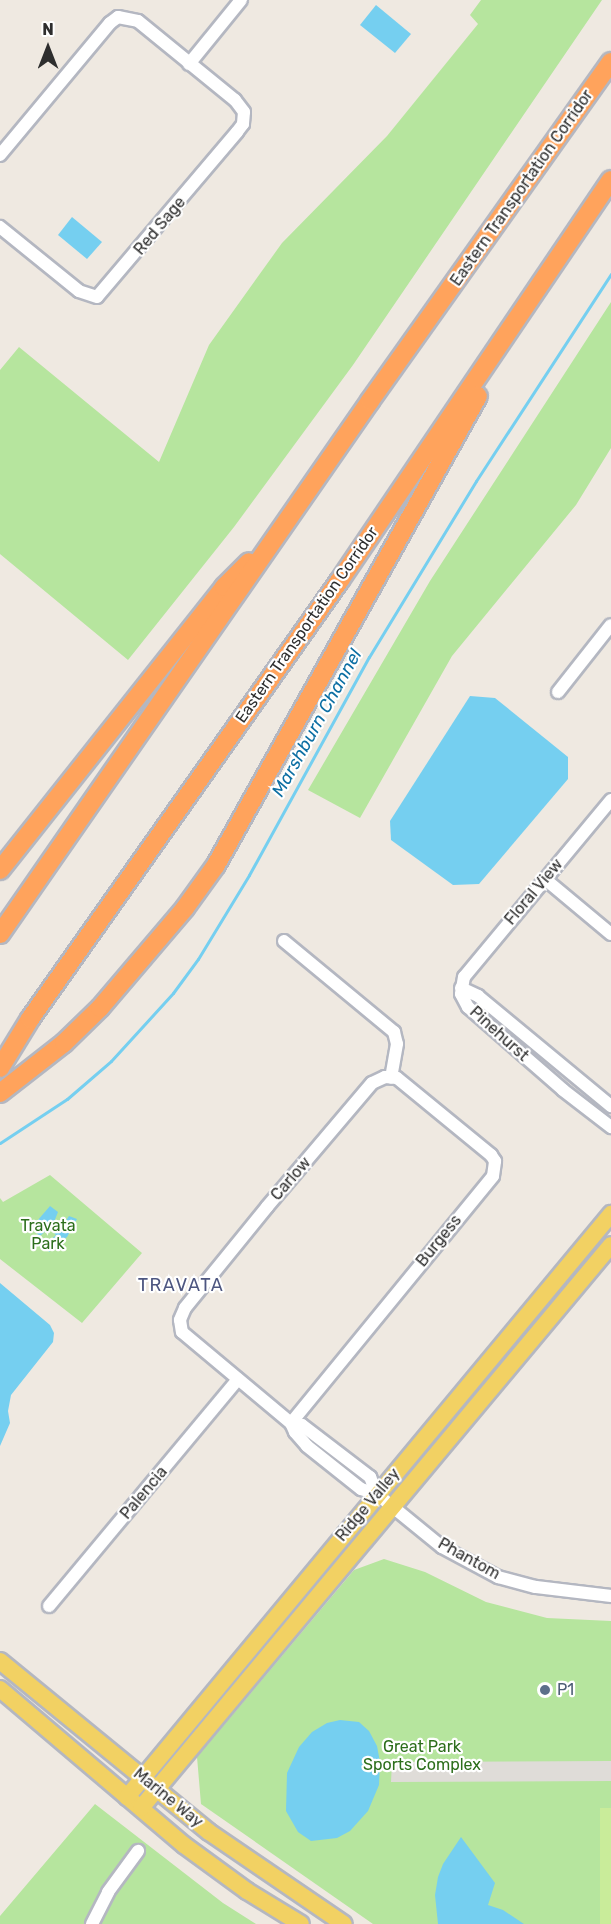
<!DOCTYPE html>
<style>
body{margin:0}
#map{position:relative;width:611px;height:1924px;overflow:hidden;background:#efe9e1;font-family:Rubik,sans-serif}
div>[style]{position:absolute}
.green>*{inset:0;background:#b6e59e}
.pitch>*{inset:0;background:#c9ec9a}
.plaza>*{inset:0;background:#dfdcd8}
.water>*{inset:0;background:#75cff0}
.stream>*{height:3px;margin:-1.5px;padding:0 1.5px;transform-origin:1.5px;border-radius:1.5px;background:#75cff0}
.roads{filter:drop-shadow(2px 0 #b4b7c1) drop-shadow(-2px 0 #b4b7c1) drop-shadow(0 2px #b4b7c1) drop-shadow(0 -2px #b4b7c1)}
.minor>*{height:12px;margin:-6px;padding:0 6px;transform-origin:6px;border-radius:6px;background:#fff}
.major>*{height:16px;margin:-8px;padding:0 8px;transform-origin:8px;border-radius:8px;background:#f2d163}
.highway>*{height:18px;margin:-9px;padding:0 9px;transform-origin:9px;border-radius:9px;background:#ffa35c}
.dots>*{width:16px;height:16px;translate:-50% -50%;box-sizing:border-box;border:3px solid #fff;border-radius:50%}
span{translate:-50% -50%;white-space:nowrap;text-align:center;line-height:1.15;-webkit-text-stroke:4.5px #fff;paint-order:stroke}
.street-label{font-size:16px;color:#2e2e2e}
.park-label{font-size:16px;color:#2c6e1b}
.service-label{font-size:16px;color:#4e5e75}
.left{translate:0 -50%;text-align:left}
.water-label{font-size:18px;color:#0d6fa3;font-style:italic}
.neighbourhood-label{font-size:18px;color:#4d5680;letter-spacing:1.5px}
.north{position:absolute;left:18px;top:18px;width:60px;height:60px;-webkit-text-stroke:4px #fff;paint-order:stroke;rotate:0deg;font-size:16px;font-weight:700;line-height:24px;text-align:center;color:#2e2e2e}
.north::after{content:'';display:block;margin:auto;width:21px;height:27px;background:#2e2e2e;clip-path:polygon(50% 0,100% 100%,50% 72%,0 100%)}
</style>
<div id="map">
<div class="green">
<div style="clip-path:polygon(481px 0,602px 0,353px 365px,234px 527px,128px 660px,0 554px,0 370px,19px 347px,159px 462px,209px 345px,282px 243px,387px 136px,478px 24px,470px 15px)"></div>
<div style="clip-path:polygon(611px 302px,611px 448px,576px 505px,452px 656px,360px 818px,308px 790px,430px 581px)"></div>
<div style="clip-path:polygon(50px 1175px,142px 1253px,82px 1323px,0 1259px,0 1198px,3px 1202px)"></div>
<div style="clip-path:polygon(384px 1559px,425px 1572px,486px 1602px,547px 1618px,611px 1621px,611px 1924px,373px 1924px,201px 1804px,197px 1757px,354px 1570px)"></div>
<div style="clip-path:polygon(95px 1804px,223px 1903px,256px 1924px,0 1924px,0 1916px)"></div>
</div>
<div class="pitch">
<div style="clip-path:polygon(600px 1808px,611px 1808px,611px 1924px,600px 1924px)"></div>
</div>
<div class="plaza">
<div style="clip-path:polygon(611px 1761px,611px 1781px,391px 1782px,392px 1762px)"></div>
</div>
<div class="water">
<div style="clip-path:polygon(376px 5px,411px 34px,395px 53px,360px 25px)"></div>
<div style="clip-path:polygon(72px 217px,102px 242px,87px 259px,58px 235px)"></div>
<div style="clip-path:polygon(470px 696px,495px 698px,568px 757px,568px 779px,479px 884px,453px 885px,391px 840px,390px 821px)"></div>
<div style="clip-path:polygon(50px 1206px,58px 1212px,54px 1222px,61px 1228px,69px 1216px,77px 1219px,67px 1237px,49px 1252px,45px 1245px,56px 1235px,49px 1228px,40px 1236px,31px 1228px)"></div>
<div style="clip-path:polygon(0 1283px,50px 1325px,54px 1333px,53px 1342px,11px 1395px,8px 1411px,10px 1423px,0 1446px)"></div>
<div style="clip-path:polygon(340px 1720px,359px 1722px,369px 1731px,377px 1746px,380px 1762px,379px 1785px,368px 1811px,350px 1831px,337px 1838px,311px 1841px,298px 1832px,286px 1811px,287px 1773px,299px 1747px,312px 1732px,327px 1723px)"></div>
<div style="clip-path:polygon(461px 1837px,495px 1883px,488px 1905px,503px 1910px,524px 1924px,438px 1924px,435px 1895px,438px 1877px,443px 1864px)"></div>
</div>
<div class="stream">
<div style="left:0;top:1143px;width:80px;rotate:-33.3deg"></div>
<div style="left:67px;top:1099px;width:58px;rotate:-40.8deg"></div>
<div style="left:111px;top:1061px;width:92px;rotate:-47.6deg"></div>
<div style="left:173px;top:993px;width:42px;rotate:-53.7deg"></div>
<div style="left:198px;top:959px;width:98px;rotate:-58.7deg"></div>
<div style="left:249px;top:875px;width:249px;rotate:-61.2deg"></div>
<div style="left:369px;top:657px;width:206px;rotate:-58.7deg"></div>
<div style="left:476px;top:481px;width:247px;rotate:-56.9deg"></div>
</div>
<div class="roads">
<div class="minor">
<div style="left:189px;top:64px;width:82px;rotate:-50.9deg"></div>
<div style="left:0;top:155px;width:172px;rotate:-50.2deg"></div>
<div style="left:110px;top:23px;width:10px;rotate:-37deg"></div>
<div style="left:118px;top:17px;width:20px;rotate:11deg"></div>
<div style="left:138px;top:21px;width:125px;rotate:39.2deg"></div>
<div style="left:235px;top:100px;width:15px;rotate:53deg"></div>
<div style="left:244px;top:112px;width:12px;rotate:95deg"></div>
<div style="left:243px;top:124px;width:10px;rotate:127deg"></div>
<div style="left:237px;top:132px;width:216px;rotate:130.3deg"></div>
<div style="left:97px;top:297px;width:19px;rotate:-162deg"></div>
<div style="left:79px;top:291px;width:102px;rotate:-141deg"></div>
<div style="left:558px;top:692px;width:85px;rotate:-51.7deg"></div>
<div style="left:611px;top:800px;width:230px;rotate:129.7deg"></div>
<div style="left:464px;top:977px;width:17px;rotate:100deg"></div>
<div style="left:461px;top:994px;width:15px;rotate:62deg"></div>
<div style="left:468px;top:1007px;width:126px;rotate:41.1deg"></div>
<div style="left:563px;top:1090px;width:61px;rotate:37.6deg"></div>
<div style="left:545px;top:879px;width:86px;rotate:39.8deg"></div>
<div style="left:284px;top:941px;width:143px;rotate:39.6deg"></div>
<div style="left:394px;top:1032px;width:12px;rotate:76deg"></div>
<div style="left:397px;top:1044px;width:34px;rotate:100deg"></div>
<div style="left:461px;top:988px;width:19px;rotate:25deg"></div>
<div style="left:478px;top:996px;width:173px;rotate:39.6deg"></div>
<div style="left:291px;top:1423px;width:319px;rotate:-50.7deg"></div>
<div style="left:493px;top:1176px;width:15px;rotate:-82deg"></div>
<div style="left:495px;top:1161px;width:7px;rotate:-124deg"></div>
<div style="left:491px;top:1155px;width:122px;rotate:-140.7deg"></div>
<div style="left:397px;top:1078px;width:12px;rotate:-175deg"></div>
<div style="left:385px;top:1077px;width:14px;rotate:155deg"></div>
<div style="left:372px;top:1083px;width:162px;rotate:130.3deg"></div>
<div style="left:267px;top:1207px;width:130px;rotate:129.1deg"></div>
<div style="left:185px;top:1308px;width:13px;rotate:113deg"></div>
<div style="left:180px;top:1320px;width:12px;rotate:81deg"></div>
<div style="left:182px;top:1332px;width:142px;rotate:39.9deg"></div>
<div style="left:291px;top:1423px;width:10px;rotate:66deg"></div>
<div style="left:295px;top:1432px;width:18px;rotate:49deg"></div>
<div style="left:307px;top:1446px;width:69px;rotate:38.5deg"></div>
<div style="left:361px;top:1489px;width:17px;rotate:17deg"></div>
<div style="left:377px;top:1494px;width:84px;rotate:39.2deg"></div>
<div style="left:442px;top:1547px;width:64px;rotate:28.2deg"></div>
<div style="left:498px;top:1577px;width:39px;rotate:15deg"></div>
<div style="left:536px;top:1587px;width:76px;rotate:6.8deg"></div>
<div style="left:291px;top:1423px;width:11px;rotate:10deg"></div>
<div style="left:302px;top:1425px;width:86px;rotate:37.4deg"></div>
<div style="left:370px;top:1477px;width:18px;rotate:68deg"></div>
<div style="left:49px;top:1606px;width:295px;rotate:-50.2deg"></div>
<div style="left:92px;top:1924px;width:36px;rotate:-63deg"></div>
<div style="left:108px;top:1892px;width:51px;rotate:-53.8deg"></div>
</div>
<div class="major">
<div style="left:0;top:1661px;width:270px;rotate:39.3deg"></div>
<div style="left:209px;top:1832px;width:163px;rotate:34.3deg"></div>
<div style="left:0;top:1689px;width:241px;rotate:40.3deg"></div>
<div style="left:184px;top:1845px;width:78px;rotate:36.1deg"></div>
<div style="left:247px;top:1891px;width:63px;rotate:31.4deg"></div>
<div style="left:127px;top:1797px;width:758px;rotate:-50.3deg"></div>
<div style="left:141px;top:1808px;width:733px;rotate:-50.14deg"></div>
</div>
<div class="highway">
<div style="left:0;top:870px;width:361px;rotate:-51.6deg"></div>
<div style="left:224px;top:587px;width:35px;rotate:-45deg"></div>
<div style="left:0;top:934px;width:649px;rotate:-55.23deg"></div>
<div style="left:370px;top:401px;width:416px;rotate:-54.6deg"></div>
<div style="left:0;top:1068px;width:57px;rotate:-58.5deg"></div>
<div style="left:30px;top:1019px;width:537px;rotate:-54.77deg"></div>
<div style="left:340px;top:580px;width:483px;rotate:-55.9deg"></div>
<div style="left:0;top:1093px;width:81px;rotate:-38deg"></div>
<div style="left:64px;top:1043px;width:50px;rotate:-44.2deg"></div>
<div style="left:100px;top:1008px;width:131px;rotate:-49.6deg"></div>
<div style="left:185px;top:908px;width:53px;rotate:-54.2deg"></div>
<div style="left:216px;top:865px;width:537px;rotate:-60.81deg"></div>
</div>
</div>
<div class="dots">
<div style="left:545px;top:1690px;background:#5c6f8a"></div>
</div>
<div class="street-label">
<span style="left:522px;top:188px;rotate:-55deg">Eastern Transportation Corridor</span>
<span style="left:160px;top:226px;rotate:-50deg">Red Sage</span>
<span style="left:307px;top:625px;rotate:-55deg">Eastern Transportation Corridor</span>
<span style="left:534px;top:892px;rotate:-50deg">Floral View</span>
<span style="left:499px;top:1034px;rotate:42deg">Pinehurst</span>
<span style="left:291px;top:1179px;rotate:-49deg">Carlow</span>
<span style="left:439px;top:1241px;rotate:-51deg">Burgess</span>
<span style="left:144px;top:1493px;rotate:-50deg">Palencia</span>
<span style="left:368px;top:1505px;rotate:-50deg">Ridge Valley</span>
<span style="left:469px;top:1559px;rotate:29deg">Phantom</span>
<span style="left:168px;top:1798px;rotate:39deg">Marine Way</span>
</div>
<div class="park-label">
<span style="left:48px;top:1235px">Travata<br>Park</span>
<span style="left:422px;top:1756px">Great Park<br>Sports Complex</span>
</div>
<div class="service-label">
<span class="left" style="left:557px;top:1690px">P1</span>
</div>
<div class="water-label">
<span style="left:317px;top:723px;rotate:-61deg">Marshburn Channel</span>
</div>
<div class="neighbourhood-label">
<span style="left:181px;top:1285px">TRAVATA</span>
</div>
<div class="north">N</div>
</div>
